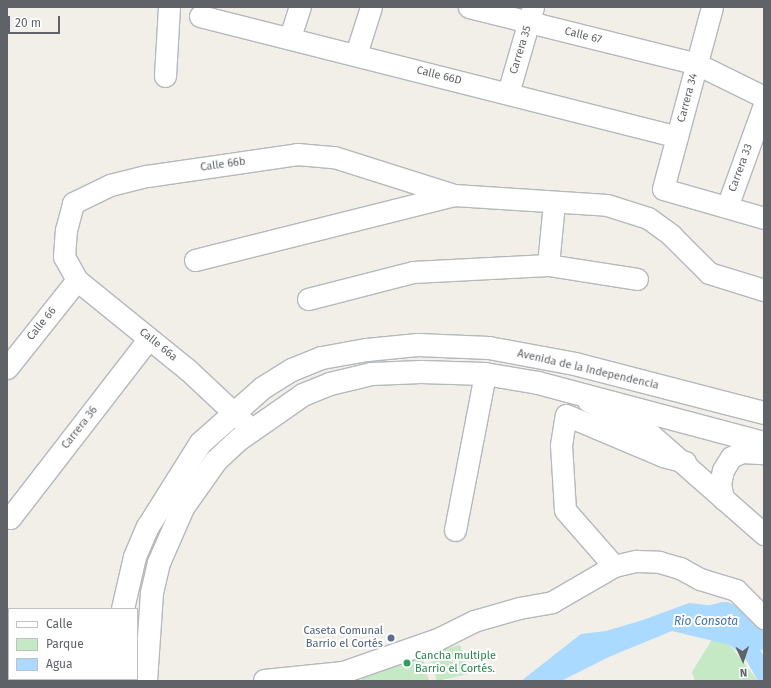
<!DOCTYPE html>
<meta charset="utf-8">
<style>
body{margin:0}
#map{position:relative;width:771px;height:688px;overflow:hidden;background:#f1efe8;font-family:"Fira Sans",sans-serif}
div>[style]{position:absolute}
.green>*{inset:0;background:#c5e8c5}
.water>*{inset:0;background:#aadaff}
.river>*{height:31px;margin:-15.5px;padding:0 15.5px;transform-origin:15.5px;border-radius:15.5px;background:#aadaff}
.roads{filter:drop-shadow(1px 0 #b5b8bc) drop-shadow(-1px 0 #b5b8bc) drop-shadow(0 1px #b5b8bc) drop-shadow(0 -1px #b5b8bc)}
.street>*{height:21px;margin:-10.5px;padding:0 10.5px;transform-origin:10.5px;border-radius:10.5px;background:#fff}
.secondary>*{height:22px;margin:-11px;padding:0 11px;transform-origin:11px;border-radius:11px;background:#fff}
.dots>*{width:11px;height:11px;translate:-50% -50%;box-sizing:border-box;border:2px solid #fff;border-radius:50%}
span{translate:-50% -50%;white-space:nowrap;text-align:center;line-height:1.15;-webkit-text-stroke:4px #fff;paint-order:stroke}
.street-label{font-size:11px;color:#5f6368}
.service-label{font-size:11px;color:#4e5e75}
.right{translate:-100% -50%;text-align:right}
.leisure-label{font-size:11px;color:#27864d}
.left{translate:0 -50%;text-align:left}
.water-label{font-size:12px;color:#4174aa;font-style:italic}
.frame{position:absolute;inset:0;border:8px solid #5f6368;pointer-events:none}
.legend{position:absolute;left:8px;top:608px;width:130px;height:72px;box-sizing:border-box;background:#fff;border:1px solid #bfc1c3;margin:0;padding:5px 7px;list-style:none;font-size:12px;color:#5f6368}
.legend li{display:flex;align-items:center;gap:8px;height:20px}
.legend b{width:20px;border:1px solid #bfc1c3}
.north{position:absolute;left:723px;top:640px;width:40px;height:40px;-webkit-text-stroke:3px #fff;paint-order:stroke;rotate:177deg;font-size:11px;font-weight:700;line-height:16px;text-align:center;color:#5f6368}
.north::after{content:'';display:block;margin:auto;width:14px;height:18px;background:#5f6368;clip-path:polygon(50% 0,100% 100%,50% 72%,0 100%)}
.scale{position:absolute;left:8px;top:16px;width:52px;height:18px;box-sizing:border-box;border:2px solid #5f6368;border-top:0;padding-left:5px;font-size:12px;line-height:14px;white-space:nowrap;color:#5f6368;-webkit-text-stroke:3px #fff;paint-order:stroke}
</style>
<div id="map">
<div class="green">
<div style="clip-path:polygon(718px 630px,758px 681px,695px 681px,692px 672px)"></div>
<div style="clip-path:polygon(460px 645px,468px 674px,437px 681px,429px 653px)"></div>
<div style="clip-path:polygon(422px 654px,429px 681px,362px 681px,359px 671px)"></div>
</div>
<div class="water">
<div style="clip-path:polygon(689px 603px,707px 605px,731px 613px,750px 630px,764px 657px,764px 681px,758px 681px,745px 658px,730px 645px,672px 631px,611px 656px,561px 681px,521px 681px,581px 634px,606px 631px,643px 620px)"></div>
<div style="clip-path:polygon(7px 651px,9px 679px,77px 681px,10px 681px,7px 679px)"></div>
</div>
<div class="river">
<div style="left:711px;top:620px;width:13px;rotate:-13deg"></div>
<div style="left:724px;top:617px;width:29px;rotate:27deg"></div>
<div style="left:750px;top:630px;width:15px;rotate:16deg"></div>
</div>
<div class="roads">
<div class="street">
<div style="left:469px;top:7px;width:235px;rotate:14deg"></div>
<div style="left:697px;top:64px;width:75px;rotate:26.2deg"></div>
<div style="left:712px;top:7px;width:188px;rotate:105.1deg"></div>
<div style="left:663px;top:189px;width:105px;rotate:16deg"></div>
<div style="left:200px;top:16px;width:492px;rotate:14.2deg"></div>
<div style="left:290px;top:37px;width:32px;rotate:-72deg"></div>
<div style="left:356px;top:54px;width:49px;rotate:-72.3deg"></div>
<div style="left:165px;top:76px;width:69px;rotate:-86.7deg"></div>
<div style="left:508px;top:93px;width:90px;rotate:-73.8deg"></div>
<div style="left:727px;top:207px;width:109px;rotate:-70.1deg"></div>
<div style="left:195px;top:260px;width:267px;rotate:-14.1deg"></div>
<div style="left:454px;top:195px;width:153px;rotate:3.7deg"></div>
<div style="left:607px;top:205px;width:43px;rotate:17.6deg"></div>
<div style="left:648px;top:218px;width:29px;rotate:36deg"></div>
<div style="left:671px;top:235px;width:54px;rotate:45deg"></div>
<div style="left:709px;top:273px;width:58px;rotate:17.2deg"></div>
<div style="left:548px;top:265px;width:62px;rotate:-84.5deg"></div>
<div style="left:308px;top:299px;width:108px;rotate:-14.4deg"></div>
<div style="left:413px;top:272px;width:135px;rotate:-3deg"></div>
<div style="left:548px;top:265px;width:90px;rotate:8.9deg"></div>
<div style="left:7px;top:368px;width:112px;rotate:-51.5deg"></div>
<div style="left:588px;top:401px;width:70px;rotate:28deg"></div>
<div style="left:650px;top:434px;width:152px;rotate:41.3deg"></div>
<div style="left:252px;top:430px;width:88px;rotate:-136.8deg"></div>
<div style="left:188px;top:370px;width:143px;rotate:-141deg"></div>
<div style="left:77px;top:280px;width:26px;rotate:-119deg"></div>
<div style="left:64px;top:257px;width:27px;rotate:-86deg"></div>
<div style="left:66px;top:230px;width:28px;rotate:-75deg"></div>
<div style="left:73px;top:203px;width:41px;rotate:-25.9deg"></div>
<div style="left:110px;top:185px;width:38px;rotate:-14deg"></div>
<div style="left:147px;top:176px;width:152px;rotate:-8.3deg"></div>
<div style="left:297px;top:154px;width:37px;rotate:5deg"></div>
<div style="left:334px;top:157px;width:126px;rotate:17.6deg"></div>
<div style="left:723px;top:499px;width:15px;rotate:-101deg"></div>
<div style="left:720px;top:484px;width:14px;rotate:-78deg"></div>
<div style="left:723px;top:470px;width:15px;rotate:-58deg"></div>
<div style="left:731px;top:457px;width:12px;rotate:-24deg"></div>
<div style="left:742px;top:452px;width:22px;rotate:3deg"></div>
<div style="left:10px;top:518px;width:227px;rotate:-52.3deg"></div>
<div style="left:455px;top:530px;width:159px;rotate:-79.1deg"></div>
<div style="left:614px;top:566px;width:74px;rotate:-131.2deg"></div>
<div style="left:565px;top:510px;width:65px;rotate:-93.5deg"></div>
<div style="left:561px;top:445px;width:30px;rotate:-81deg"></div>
<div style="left:566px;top:415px;width:105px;rotate:22.9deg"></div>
<div style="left:663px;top:456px;width:23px;rotate:15deg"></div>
<div style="left:264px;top:680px;width:79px;rotate:-5.8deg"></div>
<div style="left:343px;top:672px;width:101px;rotate:-19.2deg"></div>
<div style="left:438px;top:639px;width:40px;rotate:-26.6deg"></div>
<div style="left:474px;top:621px;width:47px;rotate:-16.1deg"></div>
<div style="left:519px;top:608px;width:34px;rotate:-10deg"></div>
<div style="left:552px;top:602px;width:72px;rotate:-30.1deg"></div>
<div style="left:614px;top:566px;width:23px;rotate:-13deg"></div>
<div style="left:636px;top:561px;width:23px;rotate:2deg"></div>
<div style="left:659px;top:562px;width:22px;rotate:16deg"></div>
<div style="left:680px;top:568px;width:23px;rotate:29deg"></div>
<div style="left:700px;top:579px;width:38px;rotate:17deg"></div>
<div style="left:736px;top:590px;width:40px;rotate:45deg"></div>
</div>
<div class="secondary">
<div style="left:123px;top:609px;width:53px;rotate:-77deg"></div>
<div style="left:135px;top:557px;width:33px;rotate:-67deg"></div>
<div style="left:148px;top:527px;width:99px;rotate:-57.8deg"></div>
<div style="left:201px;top:443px;width:83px;rotate:-41.6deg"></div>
<div style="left:263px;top:388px;width:34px;rotate:-32deg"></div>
<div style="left:292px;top:370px;width:32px;rotate:-22deg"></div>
<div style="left:322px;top:358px;width:46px;rotate:-10.1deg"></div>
<div style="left:367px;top:350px;width:51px;rotate:-5.6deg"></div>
<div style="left:418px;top:345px;width:71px;rotate:2.4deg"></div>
<div style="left:489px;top:348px;width:87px;rotate:10.5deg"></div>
<div style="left:575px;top:364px;width:195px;rotate:14.5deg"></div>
<div style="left:117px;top:681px;width:2px;rotate:-90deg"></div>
<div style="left:146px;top:681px;width:88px;rotate:-86.1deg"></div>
<div style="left:152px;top:593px;width:31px;rotate:-77deg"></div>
<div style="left:159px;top:563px;width:60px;rotate:-66.4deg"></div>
<div style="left:183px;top:508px;width:57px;rotate:-54.9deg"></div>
<div style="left:216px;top:461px;width:33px;rotate:-43deg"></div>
<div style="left:240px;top:439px;width:77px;rotate:-34.9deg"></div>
<div style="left:303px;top:395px;width:29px;rotate:-22deg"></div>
<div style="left:330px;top:384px;width:43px;rotate:-13.4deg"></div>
<div style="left:372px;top:374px;width:49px;rotate:-2.3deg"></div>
<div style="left:421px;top:372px;width:64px;rotate:1.8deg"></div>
<div style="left:485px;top:374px;width:54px;rotate:9.6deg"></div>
<div style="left:538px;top:383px;width:234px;rotate:14.9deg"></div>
</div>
</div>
<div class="dots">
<div style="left:391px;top:638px;background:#5c6f8a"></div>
<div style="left:407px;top:663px;background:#2e9e5b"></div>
</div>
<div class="street-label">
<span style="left:583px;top:36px;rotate:14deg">Calle 67</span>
<span style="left:521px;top:50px;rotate:-73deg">Carrera 35</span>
<span style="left:439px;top:76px;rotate:14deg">Calle 66D</span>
<span style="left:688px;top:98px;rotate:-75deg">Carrera 34</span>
<span style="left:223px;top:165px;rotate:-8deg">Calle 66b</span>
<span style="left:741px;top:168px;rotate:-70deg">Carrera 33</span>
<span style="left:42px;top:324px;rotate:-51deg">Calle 66</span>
<span style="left:158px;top:345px;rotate:39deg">Calle 66a</span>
<span style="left:588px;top:370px;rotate:13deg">Avenida de la Independencia</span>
<span style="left:80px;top:428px;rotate:-52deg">Carrera 36</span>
</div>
<div class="service-label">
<span class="right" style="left:383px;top:638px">Caseta Comunal<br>Barrio el Cortés</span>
</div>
<div class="leisure-label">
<span class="left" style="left:415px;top:663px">Cancha multiple<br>Barrio el Cortés.</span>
</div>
<div class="water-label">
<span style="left:706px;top:622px">Rio Consota</span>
</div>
<div class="frame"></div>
<ul class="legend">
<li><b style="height:5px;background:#fff"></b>Calle</li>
<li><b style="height:11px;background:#c5e8c5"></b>Parque</li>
<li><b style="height:11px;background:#aadaff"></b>Agua</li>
</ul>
<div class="north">N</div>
<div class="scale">20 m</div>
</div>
